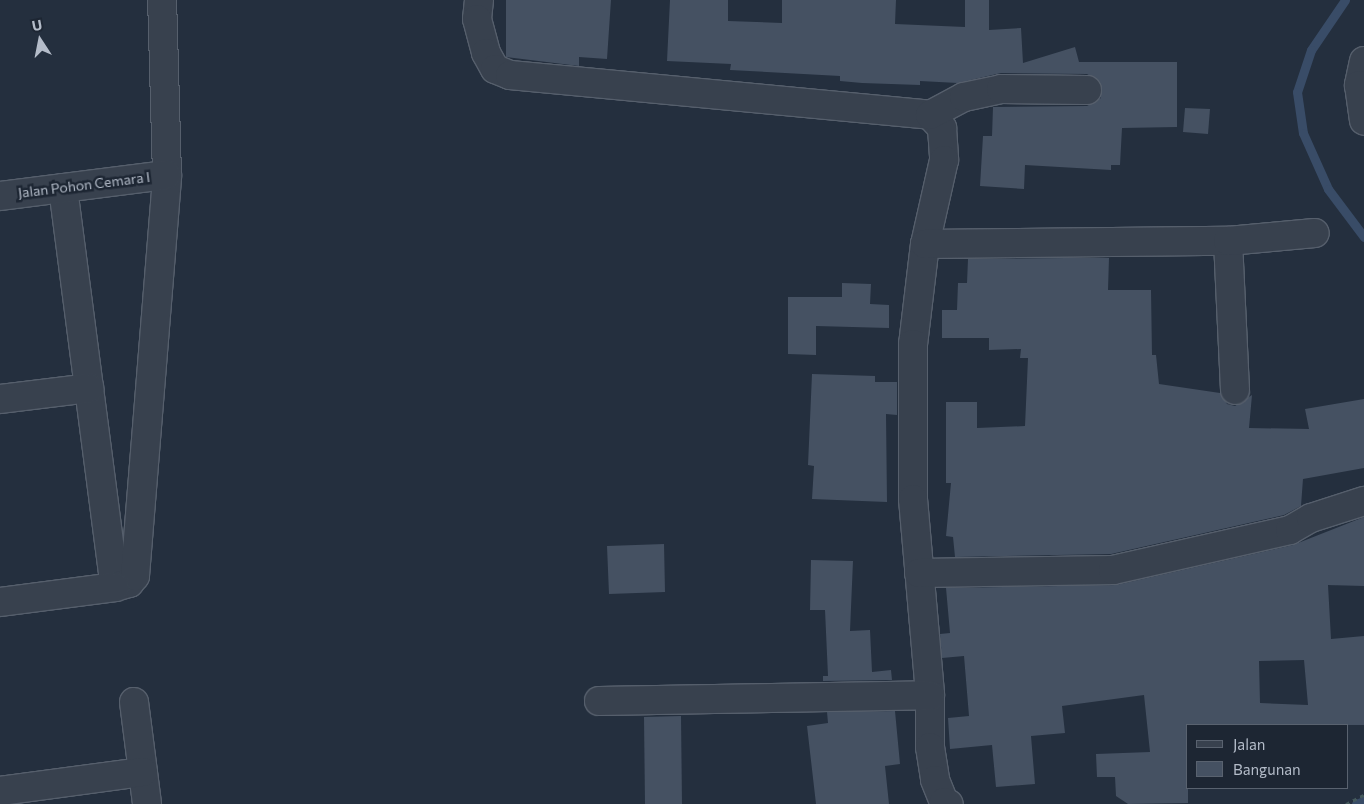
<!DOCTYPE html>
<style>
body{margin:0}
#map{position:relative;width:1364px;height:804px;overflow:hidden;background:#242f3e;font-family:Commissioner,sans-serif}
div>[style]{position:absolute}
.stream>*{height:9px;margin:-4.5px;padding:0 4.5px;transform-origin:4.5px;border-radius:4.5px;background:#394c67}
.building>*{inset:0;background:#455162}
.path>*{height:3px;margin-top:-1.5px;transform-origin:0;background:repeating-linear-gradient(90deg,#44595c 0 4px,transparent 0 8px)}
.roads{filter:drop-shadow(1px 0 #565f6c) drop-shadow(-1px 0 #565f6c) drop-shadow(0 1px #565f6c) drop-shadow(0 -1px #565f6c)}
.street>*{height:28px;margin:-14px;padding:0 14px;transform-origin:14px;border-radius:14px;background:#38414e}
span{translate:-50% -50%;white-space:nowrap;text-align:center;line-height:1.15;-webkit-text-stroke:5px #1d2633;paint-order:stroke}
.street-label{font-size:14px;color:#b4bcc9}
.legend{position:absolute;left:1186px;top:724px;width:162px;height:65px;box-sizing:border-box;background:#1d2633;border:1px solid #59626f;margin:0;padding:6px 9px;list-style:none;font-size:15px;color:#b4bcc9}
.legend li{display:flex;align-items:center;gap:10px;height:25px}
.legend b{width:25px;border:1px solid #59626f}
.north{position:absolute;left:15px;top:15px;width:50px;height:50px;-webkit-text-stroke:4px #1d2633;paint-order:stroke;rotate:349deg;font-size:14px;font-weight:700;line-height:20px;text-align:center;color:#b4bcc9}
.north::after{content:'';display:block;margin:auto;width:18px;height:22px;background:#b4bcc9;clip-path:polygon(50% 0,100% 100%,50% 72%,0 100%)}
</style>
<div id="map">
<div class="stream">
<div style="left:1345px;top:0;width:60px;rotate:124.2deg"></div>
<div style="left:1311px;top:50px;width:44px;rotate:108.4deg"></div>
<div style="left:1297px;top:92px;width:41px;rotate:81.7deg"></div>
<div style="left:1303px;top:133px;width:61px;rotate:65.9deg"></div>
<div style="left:1328px;top:189px;width:60px;rotate:53.1deg"></div>
<div style="left:1356px;top:804px;width:9px;rotate:-21deg"></div>
</div>
<div class="building">
<div style="clip-path:polygon(506px 0,611px 0,607px 59px,579px 57px,579px 66px,506px 57px)"></div>
<div style="clip-path:polygon(670px 0,728px 0,728px 21px,782px 23px,782px 0,896px 0,895px 24px,965px 27px,965px 0,989px 0,989px 30px,1021px 28px,1023px 63px,1075px 47px,1079px 62px,1177px 62px,1177px 127px,1122px 128px,1120px 165px,1111px 165px,1111px 170px,1025px 165px,1024px 189px,980px 186px,983px 136px,992px 136px,993px 107px,1087px 106px,1101px 98px,1100px 82px,1087px 74px,1001px 73px,958px 83px,920px 81px,920px 85px,862px 83px,840px 81px,840px 76px,730px 70px,731px 64px,667px 61px)"></div>
<div style="clip-path:polygon(1185px 108px,1210px 109px,1208px 134px,1183px 132px)"></div>
<div style="clip-path:polygon(1067px 258px,1109px 258px,1108px 290px,1151px 290px,1152px 355px,1156px 355px,1159px 384px,1220px 393px,1227px 404px,1235px 406px,1252px 395px,1249px 428px,1309px 429px,1305px 409px,1364px 399px,1364px 468px,1303px 479px,1301px 506px,1284px 515px,1111px 554px,955px 557px,953px 537px,946px 536px,951px 483px,946px 483px,946px 402px,977px 402px,977px 428px,1025px 426px,1028px 358px,1020px 358px,1021px 349px,989px 350px,989px 338px,942px 338px,942px 310px,957px 310px,958px 283px,967px 283px,968px 259px)"></div>
<div style="clip-path:polygon(842px 283px,871px 284px,870px 304px,889px 305px,889px 328px,816px 326px,816px 355px,788px 354px,788px 297px,842px 297px)"></div>
<div style="clip-path:polygon(812px 374px,875px 376px,875px 382px,897px 382px,897px 415px,886px 414px,887px 502px,812px 499px,814px 466px,808px 465px)"></div>
<div style="clip-path:polygon(evenodd,1364px 517px,1364px 586px,1328px 585px,1331px 639px,1364px 636px,1364px 725px,1188px 725px,1188px 803px,1128px 804px,1116px 796px,1115px 777px,1097px 777px,1096px 754px,1150px 752px,1144px 695px,1062px 706px,1065px 733px,1031px 736px,1035px 784px,996px 787px,992px 745px,950px 749px,948px 718px,969px 716px,964px 656px,942px 658px,940px 634px,950px 633px,946px 588px,1116px 585px,1293px 545px,1364px 517px,1304px 660px,1308px 705px,1260px 703px,1259px 661px,1304px 660px)"></div>
<div style="clip-path:polygon(664px 544px,665px 592px,609px 594px,607px 546px)"></div>
<div style="clip-path:polygon(811px 560px,853px 561px,850px 631px,870px 630px,872px 672px,891px 670px,892px 680px,823px 681px,823px 676px,828px 676px,825px 610px,810px 610px)"></div>
<div style="clip-path:polygon(895px 711px,900px 764px,885px 766px,889px 804px,816px 804px,807px 726px,828px 723px,827px 712px)"></div>
<div style="clip-path:polygon(681px 716px,682px 804px,645px 804px,644px 717px)"></div>
</div>
<div class="path">
<div style="left:1346px;top:804px;width:20px;rotate:-27deg"></div>
</div>
<div class="roads">
<div class="street">
<div style="left:479px;top:0;width:19px;rotate:96deg"></div>
<div style="left:477px;top:19px;width:35px;rotate:75deg"></div>
<div style="left:486px;top:53px;width:18px;rotate:61deg"></div>
<div style="left:495px;top:69px;width:16px;rotate:22deg"></div>
<div style="left:510px;top:75px;width:422px;rotate:5.4deg"></div>
<div style="left:930px;top:115px;width:18px;rotate:47deg"></div>
<div style="left:942px;top:128px;width:32px;rotate:86deg"></div>
<div style="left:944px;top:160px;width:86px;rotate:102.7deg"></div>
<div style="left:925px;top:244px;width:101px;rotate:96.8deg"></div>
<div style="left:913px;top:344px;width:155px;rotate:90deg"></div>
<div style="left:913px;top:499px;width:197px;rotate:85deg"></div>
<div style="left:930px;top:695px;width:52px;rotate:90deg"></div>
<div style="left:930px;top:747px;width:33px;rotate:81deg"></div>
<div style="left:935px;top:780px;width:24px;rotate:68deg"></div>
<div style="left:944px;top:802px;width:5px;rotate:22deg"></div>
<div style="left:1364px;top:61px;width:25px;rotate:102deg"></div>
<div style="left:1359px;top:85px;width:36px;rotate:82deg"></div>
<div style="left:930px;top:115px;width:38px;rotate:-28deg"></div>
<div style="left:964px;top:97px;width:38px;rotate:-12deg"></div>
<div style="left:1001px;top:89px;width:86px;rotate:0.7deg"></div>
<div style="left:63px;top:188px;width:402px;rotate:82.6deg"></div>
<div style="left:115px;top:587px;width:15px;rotate:-16deg"></div>
<div style="left:129px;top:583px;width:9px;rotate:-49deg"></div>
<div style="left:135px;top:576px;width:402px;rotate:-85.4deg"></div>
<div style="left:167px;top:175px;width:175px;rotate:-91.6deg"></div>
<div style="left:0;top:196px;width:168px;rotate:-7.2deg"></div>
<div style="left:1228px;top:241px;width:149px;rotate:87.3deg"></div>
<div style="left:925px;top:244px;width:303px;rotate:-0.6deg"></div>
<div style="left:1228px;top:241px;width:87px;rotate:-5.3deg"></div>
<div style="left:0;top:399px;width:90px;rotate:-7deg"></div>
<div style="left:919px;top:573px;width:194px;rotate:-0.9deg"></div>
<div style="left:1113px;top:570px;width:181px;rotate:-12.7deg"></div>
<div style="left:1290px;top:530px;width:24px;rotate:-30deg"></div>
<div style="left:1311px;top:518px;width:56px;rotate:-17.8deg"></div>
<div style="left:0;top:602px;width:116px;rotate:-7.4deg"></div>
<div style="left:599px;top:701px;width:331px;rotate:-1deg"></div>
<div style="left:134px;top:702px;width:103px;rotate:82.7deg"></div>
<div style="left:0;top:791px;width:144px;rotate:-7.6deg"></div>
</div>
</div>
<div class="street-label">
<span style="left:84px;top:185px;rotate:-7deg">Jalan Pohon Cemara I</span>
</div>
<ul class="legend">
<li><b style="height:6px;background:#38414e"></b>Jalan</li>
<li><b style="height:14px;background:#455162"></b>Bangunan</li>
</ul>
<div class="north">U</div>
</div>
